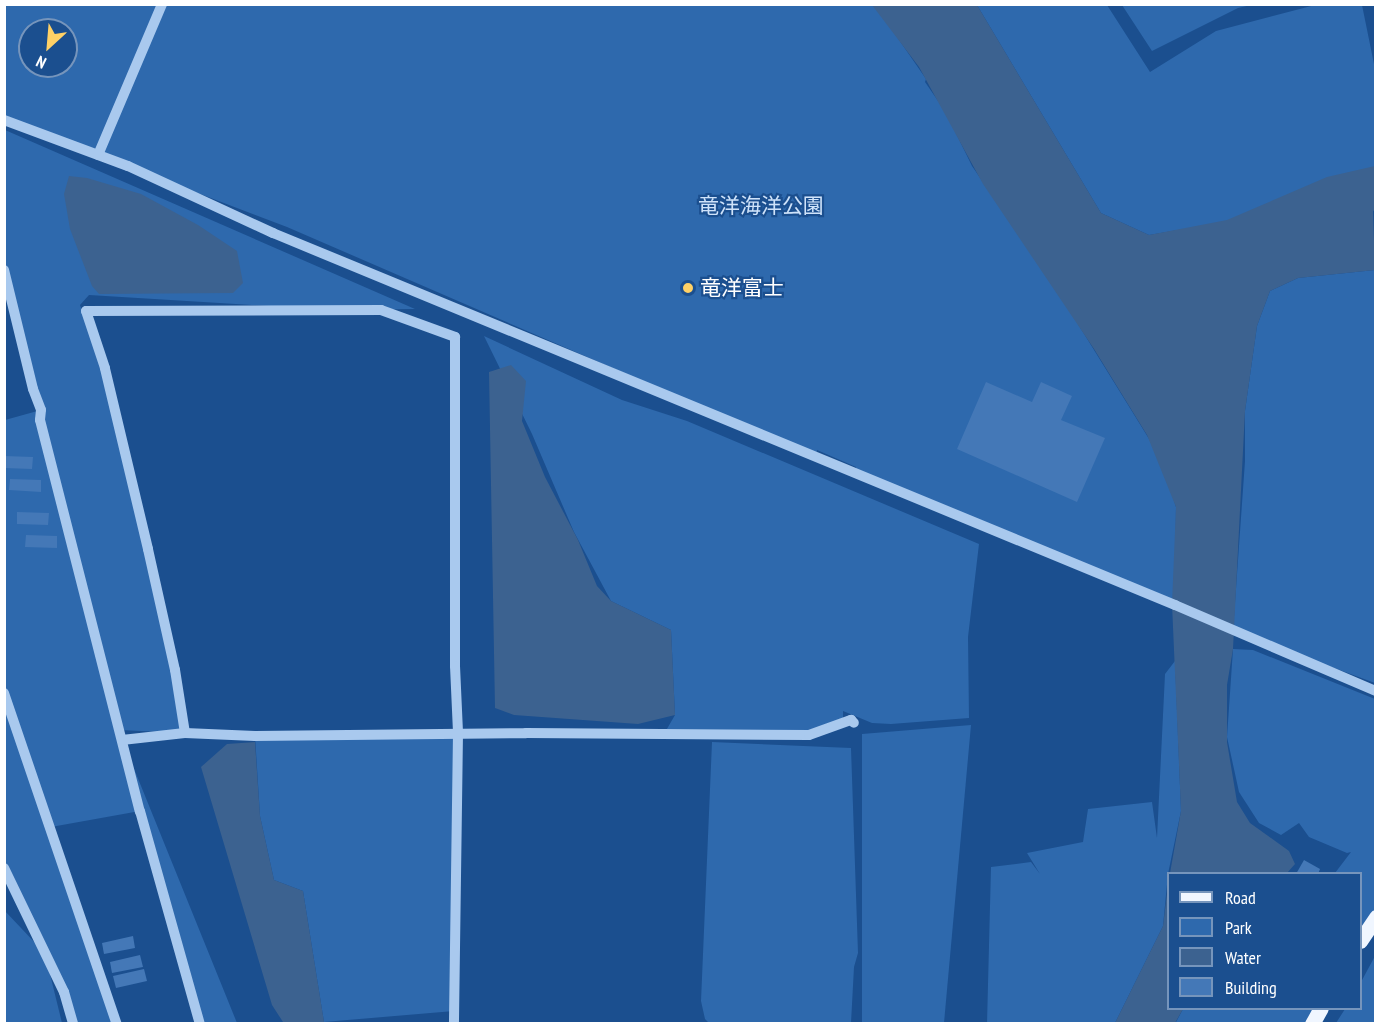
<!DOCTYPE html>
<meta charset="utf-8">
<style>
body{margin:0}
#map{position:relative;width:1380px;height:1028px;overflow:hidden;background:#1b4f8f;font-family:"PT Sans Narrow","Noto Sans JP",sans-serif}
div>[style]{position:absolute}
.green>*{inset:0;background:#2e69ad}
.water>*{inset:0;background:#3c6290}
.building>*{inset:0;background:#4478b7}
.minor>*{height:10px;margin:-5px;padding:0 5px;transform-origin:5px;border-radius:5px;background:#a9c9ee}
.major>*{height:15px;margin:-7.5px;padding:0 7.5px;transform-origin:7.5px;border-radius:7.5px;background:#f0f6ff}
.dots>*{width:16px;height:16px;translate:-50% -50%;box-sizing:border-box;border:3px solid #1b4f8f;border-radius:50%}
span{translate:-50% -50%;white-space:nowrap;text-align:center;line-height:1.15;-webkit-text-stroke:4.5px #1b4f8f;paint-order:stroke}
.park-label{font-size:21px;color:#cfe3fa}
.poi-label{font-size:21px;color:#fff}
.left{translate:0 -50%;text-align:left}
.frame{position:absolute;inset:0;border:6px solid #fff;pointer-events:none}
.legend{position:absolute;left:1167px;top:872px;width:195px;height:138px;box-sizing:border-box;background:#1b4f8f;border:2px solid #7695bc;margin:0;padding:8px 10px;list-style:none;font-size:18px;color:#fff}
.legend li{display:flex;align-items:center;gap:12px;height:30px}
.legend b{width:30px;border:2px solid #7695bc}
.north{position:absolute;left:18px;top:18px;width:60px;height:60px;box-sizing:border-box;background:#1b4f8f;border:2px solid #7695bc;border-radius:50%;rotate:206deg;font-size:16px;font-weight:700;line-height:24px;text-align:center;color:#fff}
.north::after{content:'';display:block;margin:auto;width:21px;height:27px;background:#ffd166;clip-path:polygon(50% 0,100% 100%,50% 72%,0 100%)}
</style>
<div id="map">
<div class="green">
<div style="clip-path:polygon(evenodd,5px 5px,875px 5px,926px 79px,925px 82px,945px 111px,972px 166px,1060px 295px,1159px 455px,1176px 507px,1175px 605px,856px 473px,856px 467px,817px 450px,816px 456px,287px 227px,98px 155px,5px 124px,5px 5px,30px 30px,66px 30px,66px 66px,30px 66px,30px 30px)"></div>
<div style="clip-path:polygon(977px 5px,1107px 5px,1150px 72px,1216px 31px,1315px 5px,1362px 5px,1375px 69px,1375px 169px,1242px 229px,1184px 229px,1149px 235px,1101px 213px)"></div>
<div style="clip-path:polygon(1122px 5px,1251px 5px,1238px 8px,1152px 51px)"></div>
<div style="clip-path:polygon(5px 130px,415px 309px,336px 310px,89px 295px,80px 305px,115px 410px,185px 733px,120px 730px,122px 739px,237px 1023px,200px 1023px,140px 811px,51px 827px,117px 1023px,74px 1023px,49px 970px,62px 1023px,5px 1023px,4px 910px,39px 947px,4px 868px,5px 420px,41px 410px,5px 270px)"></div>
<div style="clip-path:polygon(1375px 270px,1375px 683px,1233px 631px,1245px 461px,1245px 411px,1257px 326px,1270px 291px,1298px 278px)"></div>
<div style="clip-path:polygon(484px 336px,622px 400px,687px 421px,979px 544px,968px 637px,969px 718px,891px 724px,872px 723px,843px 711px,843px 723px,817px 733px,664px 734px,675px 715px,671px 630px,611px 601px,574px 532px,532px 434px)"></div>
<div style="clip-path:polygon(1233px 649px,1253px 650px,1375px 699px,1375px 920px,1361px 944px,1360px 874px,1335px 873px,1351px 852px,1347px 853px,1309px 837px,1299px 823px,1281px 835px,1259px 823px,1239px 792px,1227px 737px)"></div>
<div style="clip-path:polygon(1175px 661px,1181px 811px,1168px 874px,1163px 926px,1115px 1023px,987px 1024px,991px 867px,1031px 862px,1040px 874px,1027px 853px,1083px 842px,1088px 809px,1152px 802px,1157px 838px,1165px 674px)"></div>
<div style="clip-path:polygon(971px 725px,944px 1023px,862px 1023px,862px 734px)"></div>
<div style="clip-path:polygon(458px 733px,454px 1011px,324px 1022px,303px 891px,274px 880px,260px 816px,255px 736px)"></div>
<div style="clip-path:polygon(712px 742px,851px 748px,858px 953px,854px 967px,851px 1023px,710px 1024px,705px 1019px,701px 1001px)"></div>
<div style="clip-path:polygon(1375px 956px,1375px 1023px,1336px 1023px,1345px 1009px,1360px 1008px,1361px 982px)"></div>
<div style="clip-path:polygon(1183px 1009px,1321px 1009px,1312px 1023px,1175px 1024px)"></div>
</div>
<div class="water">
<div style="clip-path:polygon(872px 5px,977px 5px,1101px 213px,1149px 235px,1227px 220px,1327px 177px,1375px 166px,1375px 210px,1373px 211px,1375px 270px,1298px 278px,1270px 291px,1257px 326px,1245px 411px,1233px 649px,1227px 685px,1227px 742px,1237px 802px,1250px 823px,1289px 851px,1295px 864px,1287px 873px,1170px 873px,1181px 811px,1172px 604px,1176px 507px,1147px 435px,1094px 349px,983px 184px,919px 67px)"></div>
<div style="clip-path:polygon(69px 176px,87px 178px,141px 194px,198px 225px,237px 251px,243px 283px,233px 293px,99px 294px,92px 286px,70px 229px,64px 194px)"></div>
<div style="clip-path:polygon(511px 365px,526px 381px,522px 421px,545px 477px,578px 540px,597px 586px,611px 601px,671px 630px,675px 715px,638px 724px,514px 715px,495px 708px,489px 372px)"></div>
<div style="clip-path:polygon(255px 742px,260px 816px,274px 880px,303px 891px,324px 1022px,283px 1022px,272px 1005px,201px 767px,227px 744px)"></div>
<div style="clip-path:polygon(1168px 885px,1168px 1008px,1183px 1009px,1175px 1023px,1115px 1023px,1163px 926px)"></div>
</div>
<div class="building">
<div style="clip-path:polygon(986px 382px,1032px 402px,1041px 382px,1072px 396px,1061px 420px,1105px 438px,1077px 502px,957px 449px)"></div>
<div style="clip-path:polygon(4px 456px,33px 457px,32px 469px,4px 468px)"></div>
<div style="clip-path:polygon(10px 479px,41px 480px,41px 492px,9px 490px)"></div>
<div style="clip-path:polygon(17px 512px,49px 513px,48px 525px,17px 524px)"></div>
<div style="clip-path:polygon(26px 535px,57px 536px,57px 548px,25px 547px)"></div>
<div style="clip-path:polygon(1304px 860px,1320px 869px,1318px 874px,1296px 874px)"></div>
<div style="clip-path:polygon(133px 936px,135px 948px,104px 954px,102px 943px)"></div>
<div style="clip-path:polygon(140px 955px,143px 967px,112px 973px,110px 962px)"></div>
<div style="clip-path:polygon(144px 969px,147px 981px,116px 988px,113px 976px)"></div>
</div>
<div class="minor">
<div style="left:4px;top:120px;width:132px;rotate:20.4deg"></div>
<div style="left:128px;top:166px;width:160px;rotate:24.8deg"></div>
<div style="left:273px;top:233px;width:976px;rotate:22.41deg"></div>
<div style="left:1175px;top:605px;width:219px;rotate:23.2deg"></div>
<div style="left:98px;top:155px;width:164px;rotate:-67deg"></div>
<div style="left:4px;top:270px;width:122px;rotate:76.3deg"></div>
<div style="left:33px;top:389px;width:22px;rotate:69deg"></div>
<div style="left:41px;top:410px;width:10px;rotate:96deg"></div>
<div style="left:40px;top:420px;width:404px;rotate:75.7deg"></div>
<div style="left:140px;top:811px;width:221px;rotate:74.3deg"></div>
<div style="left:4px;top:693px;width:350px;rotate:71.2deg"></div>
<div style="left:185px;top:733px;width:64px;rotate:-99deg"></div>
<div style="left:175px;top:670px;width:124px;rotate:-102.6deg"></div>
<div style="left:148px;top:549px;width:186px;rotate:-103.4deg"></div>
<div style="left:105px;top:368px;width:60px;rotate:-108.4deg"></div>
<div style="left:86px;top:311px;width:295px;rotate:-0.2deg"></div>
<div style="left:381px;top:310px;width:79px;rotate:20deg"></div>
<div style="left:455px;top:337px;width:329px;rotate:90deg"></div>
<div style="left:455px;top:666px;width:67px;rotate:87.4deg"></div>
<div style="left:458px;top:733px;width:291px;rotate:90.8deg"></div>
<div style="left:122px;top:740px;width:63px;rotate:-6.3deg"></div>
<div style="left:185px;top:733px;width:70px;rotate:2.5deg"></div>
<div style="left:255px;top:736px;width:271px;rotate:-0.6deg"></div>
<div style="left:526px;top:733px;width:283px;rotate:0.4deg"></div>
<div style="left:809px;top:735px;width:45px;rotate:-19.7deg"></div>
<div style="left:851px;top:720px;width:4px;rotate:45deg"></div>
<div style="left:4px;top:868px;width:138px;rotate:64.2deg"></div>
<div style="left:64px;top:992px;width:33px;rotate:74deg"></div>
</div>
<div class="major">
<div style="left:1360px;top:941px;width:29px;rotate:-56deg"></div>
<div style="left:1312px;top:1024px;width:18px;rotate:-61deg"></div>
</div>
<div class="dots">
<div style="left:688px;top:288px;background:#ffd166"></div>
</div>
<div class="park-label">
<span style="left:761px;top:206px">竜洋海洋公園</span>
</div>
<div class="poi-label">
<span class="left" style="left:700px;top:288px">竜洋富士</span>
</div>
<div class="frame"></div>
<ul class="legend">
<li><b style="height:8px;background:#f0f6ff"></b>Road</li>
<li><b style="height:16px;background:#2e69ad"></b>Park</li>
<li><b style="height:16px;background:#3c6290"></b>Water</li>
<li><b style="height:16px;background:#4478b7"></b>Building</li>
</ul>
<div class="north">N</div>
</div>
